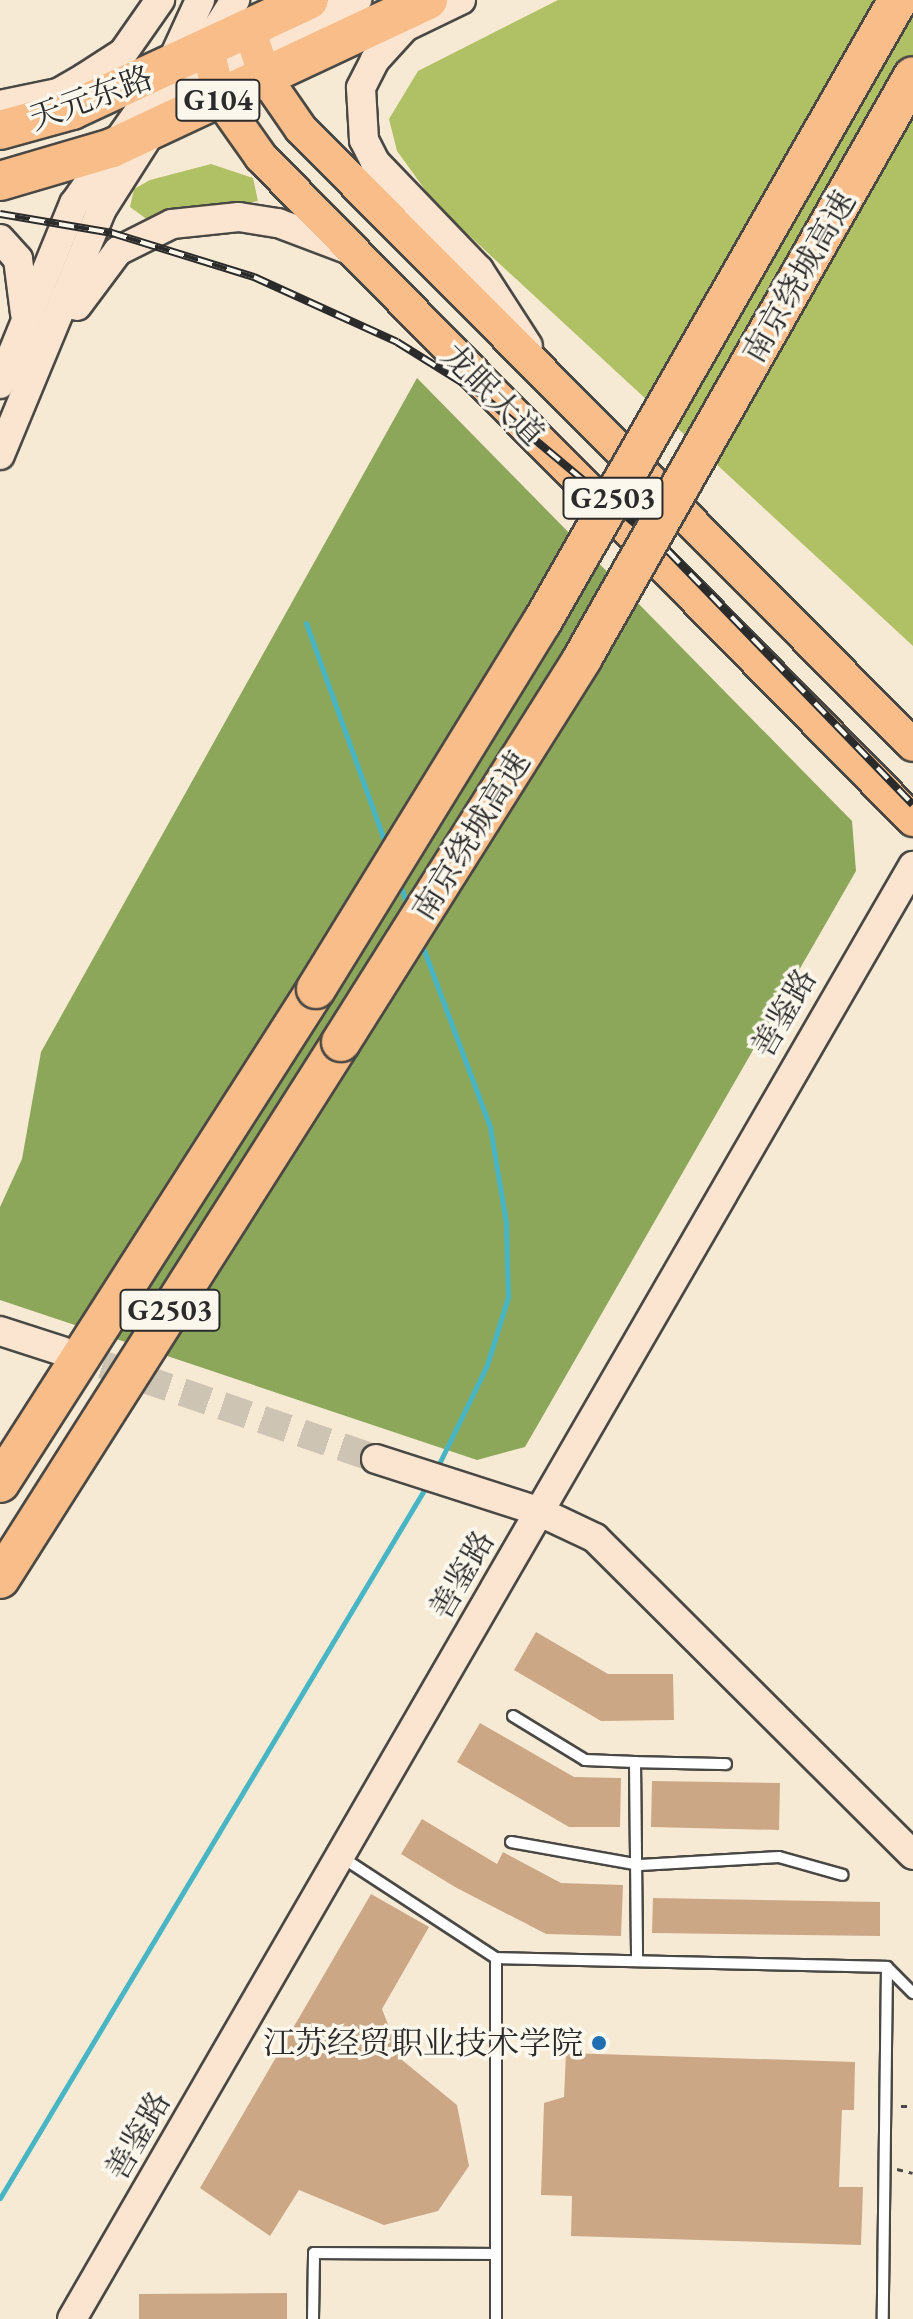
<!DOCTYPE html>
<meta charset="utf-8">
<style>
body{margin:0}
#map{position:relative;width:913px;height:2319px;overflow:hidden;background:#f7ead5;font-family:"EB Garamond","Noto Serif SC",serif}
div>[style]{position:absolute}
.green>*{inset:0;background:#b0c165}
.forest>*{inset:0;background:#8ca75a}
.stream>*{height:5px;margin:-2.5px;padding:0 2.5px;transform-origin:2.5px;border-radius:2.5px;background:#48b5c4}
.building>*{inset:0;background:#cca786}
.secondary-tunnel>*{height:28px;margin-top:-14px;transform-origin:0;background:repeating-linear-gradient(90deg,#cec4b3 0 28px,transparent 0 42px)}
.path>*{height:3px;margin-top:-1.5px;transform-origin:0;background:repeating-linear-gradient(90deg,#4a4844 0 6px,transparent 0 12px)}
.roads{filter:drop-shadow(2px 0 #4a4844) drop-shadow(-2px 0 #4a4844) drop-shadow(0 2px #4a4844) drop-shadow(0 -2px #4a4844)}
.lane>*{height:10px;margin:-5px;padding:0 5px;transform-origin:5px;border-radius:5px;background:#fff}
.secondary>*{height:28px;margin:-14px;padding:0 14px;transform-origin:14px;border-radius:14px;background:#fce5d0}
.primary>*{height:32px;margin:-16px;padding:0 16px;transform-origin:16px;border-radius:16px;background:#f8bd89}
.highway>*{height:38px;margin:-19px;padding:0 19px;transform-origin:19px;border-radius:19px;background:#f8bd89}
.rail>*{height:8px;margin-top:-4px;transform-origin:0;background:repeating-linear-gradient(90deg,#fbf7ec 0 15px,#2b2b2b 0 30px);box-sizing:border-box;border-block:2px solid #2b2b2b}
.bridges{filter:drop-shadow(2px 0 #4a4844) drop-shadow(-2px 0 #4a4844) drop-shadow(0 2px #4a4844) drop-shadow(0 -2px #4a4844)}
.highway-bridge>*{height:38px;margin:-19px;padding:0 19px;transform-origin:19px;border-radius:19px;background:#f8bd89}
.dots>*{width:22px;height:22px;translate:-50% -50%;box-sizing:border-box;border:4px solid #fbf7ec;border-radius:50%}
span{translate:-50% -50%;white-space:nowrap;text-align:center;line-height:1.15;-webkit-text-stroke:7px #fbf7ec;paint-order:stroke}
.shield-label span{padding:2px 6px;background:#fbf7ec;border:2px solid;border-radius:6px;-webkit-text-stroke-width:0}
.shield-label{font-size:30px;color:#2b2b2b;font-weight:700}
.street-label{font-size:32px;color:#2b2b2b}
.poi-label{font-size:32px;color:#2b2b2b}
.right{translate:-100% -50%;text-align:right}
</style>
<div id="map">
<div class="green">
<div style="clip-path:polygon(558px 0,913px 0,913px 646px,436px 205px,397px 151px,389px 119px,418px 71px)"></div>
<div style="clip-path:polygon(211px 164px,253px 178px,258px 201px,152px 223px,130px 207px,134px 189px,150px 180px)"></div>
</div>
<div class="forest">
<div style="clip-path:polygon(417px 378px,852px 821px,856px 871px,525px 1447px,477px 1460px,0 1300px,0 1207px,22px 1159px,41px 1052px)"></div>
</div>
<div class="stream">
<div style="left:306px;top:623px;width:236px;rotate:70.2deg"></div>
<div style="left:399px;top:881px;width:25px;rotate:72deg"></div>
<div style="left:422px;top:945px;width:194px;rotate:69.5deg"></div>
<div style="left:490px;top:1127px;width:97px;rotate:80.5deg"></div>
<div style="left:506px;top:1223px;width:74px;rotate:88.5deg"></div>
<div style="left:508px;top:1297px;width:71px;rotate:107.2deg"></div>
<div style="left:487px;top:1365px;width:117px;rotate:115.9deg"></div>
<div style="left:0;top:2198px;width:831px;rotate:-59.08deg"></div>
</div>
<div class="building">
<div style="clip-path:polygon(536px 1632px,608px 1674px,673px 1674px,674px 1720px,601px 1721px,514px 1670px)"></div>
<div style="clip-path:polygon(480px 1723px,574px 1777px,621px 1778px,620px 1827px,569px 1827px,457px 1762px)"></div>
<div style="clip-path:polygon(652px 1781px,780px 1783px,779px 1830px,651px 1827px)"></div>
<div style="clip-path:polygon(422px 1819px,497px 1864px,503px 1852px,561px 1883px,623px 1885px,621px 1936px,546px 1934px,455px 1887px,401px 1854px)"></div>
<div style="clip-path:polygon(371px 1894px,429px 1927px,382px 2009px,402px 2060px,457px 2105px,469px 2166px,438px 2211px,384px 2225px,299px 2190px,270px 2236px,200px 2188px)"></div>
<div style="clip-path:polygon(653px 1898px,880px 1902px,880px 1936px,652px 1933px)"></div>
<div style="clip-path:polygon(566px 2053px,855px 2062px,854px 2110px,842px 2110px,839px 2187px,863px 2187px,861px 2245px,571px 2236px,572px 2196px,541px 2195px,544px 2103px,564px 2097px)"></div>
<div style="clip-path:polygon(287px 2293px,287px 2319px,139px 2319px,139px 2294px)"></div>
</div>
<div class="secondary-tunnel">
<div style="left:63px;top:1351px;width:331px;rotate:19deg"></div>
</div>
<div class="path">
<div style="left:901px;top:2106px;width:12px"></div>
<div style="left:897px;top:2169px;width:16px;rotate:14deg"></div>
</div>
<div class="roads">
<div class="lane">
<div style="left:513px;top:1716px;width:84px;rotate:31.4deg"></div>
<div style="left:585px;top:1760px;width:50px;rotate:2.3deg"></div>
<div style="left:635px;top:1762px;width:199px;rotate:89.4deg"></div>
<div style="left:635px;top:1762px;width:91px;rotate:1.3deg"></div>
<div style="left:511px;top:1842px;width:131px;rotate:10.1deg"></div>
<div style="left:640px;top:1865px;width:139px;rotate:-3.3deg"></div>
<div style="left:779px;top:1857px;width:66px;rotate:15.7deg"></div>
<div style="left:340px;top:1856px;width:186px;rotate:33.2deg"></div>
<div style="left:496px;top:1958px;width:391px;rotate:1.3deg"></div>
<div style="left:887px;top:1967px;width:352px;rotate:90.7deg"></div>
<div style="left:496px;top:1958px;width:361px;rotate:90deg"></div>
<div style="left:887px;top:1967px;width:37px;rotate:45deg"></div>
<div style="left:313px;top:2319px;width:66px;rotate:-89.1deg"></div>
<div style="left:314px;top:2253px;width:182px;rotate:0.3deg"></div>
</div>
<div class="secondary">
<div style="left:461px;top:0;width:62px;rotate:154.3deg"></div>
<div style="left:405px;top:27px;width:45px;rotate:132.3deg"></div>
<div style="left:375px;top:60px;width:31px;rotate:117deg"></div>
<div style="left:361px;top:88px;width:52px;rotate:86.7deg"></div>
<div style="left:364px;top:140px;width:25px;rotate:63deg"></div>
<div style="left:375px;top:162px;width:150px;rotate:46.1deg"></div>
<div style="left:479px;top:270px;width:90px;rotate:57.2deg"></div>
<div style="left:197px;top:90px;width:184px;rotate:-29.4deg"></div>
<div style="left:0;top:105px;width:59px;rotate:-11.7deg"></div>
<div style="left:58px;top:93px;width:30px;rotate:-30deg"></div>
<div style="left:84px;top:78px;width:46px;rotate:-32.7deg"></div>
<div style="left:123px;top:53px;width:65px;rotate:-55.1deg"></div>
<div style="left:0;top:239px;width:27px;rotate:48deg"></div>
<div style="left:18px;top:259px;width:55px;rotate:82.7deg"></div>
<div style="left:77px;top:306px;width:69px;rotate:-53.3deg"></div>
<div style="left:118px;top:251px;width:60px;rotate:-26.6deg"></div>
<div style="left:172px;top:224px;width:67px;rotate:-6deg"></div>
<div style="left:239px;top:217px;width:39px;rotate:9deg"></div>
<div style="left:278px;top:223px;width:77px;rotate:20.6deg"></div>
<div style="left:0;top:384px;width:195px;rotate:-67.7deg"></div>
<div style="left:74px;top:204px;width:164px;rotate:-55deg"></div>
<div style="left:168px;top:70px;width:77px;rotate:-65.4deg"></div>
<div style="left:0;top:455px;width:266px;rotate:-67.5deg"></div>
<div style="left:102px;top:209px;width:248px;rotate:-57.5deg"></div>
<div style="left:0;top:1331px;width:65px;rotate:17.9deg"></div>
<div style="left:376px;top:1459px;width:170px;rotate:17.8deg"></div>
<div style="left:538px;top:1511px;width:63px;rotate:25.3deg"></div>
<div style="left:595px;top:1538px;width:449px;rotate:44.9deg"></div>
<div style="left:72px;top:2319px;width:1679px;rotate:-59.94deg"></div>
</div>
<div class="primary">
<div style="left:250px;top:31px;width:48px;rotate:71.9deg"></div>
<div style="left:265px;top:77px;width:63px;rotate:55.3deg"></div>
<div style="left:301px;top:129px;width:868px;rotate:45.19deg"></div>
<div style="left:208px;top:50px;width:50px;rotate:76.2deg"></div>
<div style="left:220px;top:99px;width:71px;rotate:54.7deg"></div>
<div style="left:261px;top:157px;width:930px;rotate:45.48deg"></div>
</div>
<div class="highway">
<div style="left:0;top:130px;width:75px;rotate:-15.5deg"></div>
<div style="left:72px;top:110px;width:261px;rotate:-24.9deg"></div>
<div style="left:0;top:181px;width:117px;rotate:-16.4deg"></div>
<div style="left:112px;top:148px;width:349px;rotate:-25.1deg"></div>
<div style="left:0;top:1483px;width:586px;rotate:-57.39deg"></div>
<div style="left:0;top:1579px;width:636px;rotate:-57.58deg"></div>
</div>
</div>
<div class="rail">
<div style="left:0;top:214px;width:114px;rotate:9.6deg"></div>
<div style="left:112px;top:233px;width:149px;rotate:17.2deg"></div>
<div style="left:254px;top:277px;width:157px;rotate:24.4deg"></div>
<div style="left:397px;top:342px;width:97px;rotate:31.9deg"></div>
<div style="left:479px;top:393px;width:248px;rotate:39.9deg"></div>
<div style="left:669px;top:552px;width:351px;rotate:46deg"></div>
</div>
<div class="bridges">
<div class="highway-bridge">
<div style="left:316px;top:989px;width:431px;rotate:-58.4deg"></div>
<div style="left:542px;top:622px;width:717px;rotate:-60.22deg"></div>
<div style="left:341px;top:1042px;width:453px;rotate:-57.8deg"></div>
<div style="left:582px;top:659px;width:670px;rotate:-60.41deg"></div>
</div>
</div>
<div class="dots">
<div style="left:599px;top:2043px;background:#1f6fb2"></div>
</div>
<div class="shield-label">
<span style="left:218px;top:100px">G104</span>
<span style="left:613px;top:498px">G2503</span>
<span style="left:170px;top:1310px">G2503</span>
</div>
<div class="street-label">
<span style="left:91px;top:98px;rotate:-20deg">天元东路</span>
<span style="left:799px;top:277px;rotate:-60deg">南京绕城高速</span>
<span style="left:493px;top:395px;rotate:45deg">龙眠大道</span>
<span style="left:471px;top:836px;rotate:-58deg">南京绕城高速</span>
<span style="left:784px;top:1013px;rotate:-60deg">善鉴路</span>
<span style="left:462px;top:1575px;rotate:-60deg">善鉴路</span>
<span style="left:138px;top:2136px;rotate:-60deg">善鉴路</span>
</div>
<div class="poi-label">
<span class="right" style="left:583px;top:2043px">江苏经贸职业技术学院</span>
</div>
</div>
